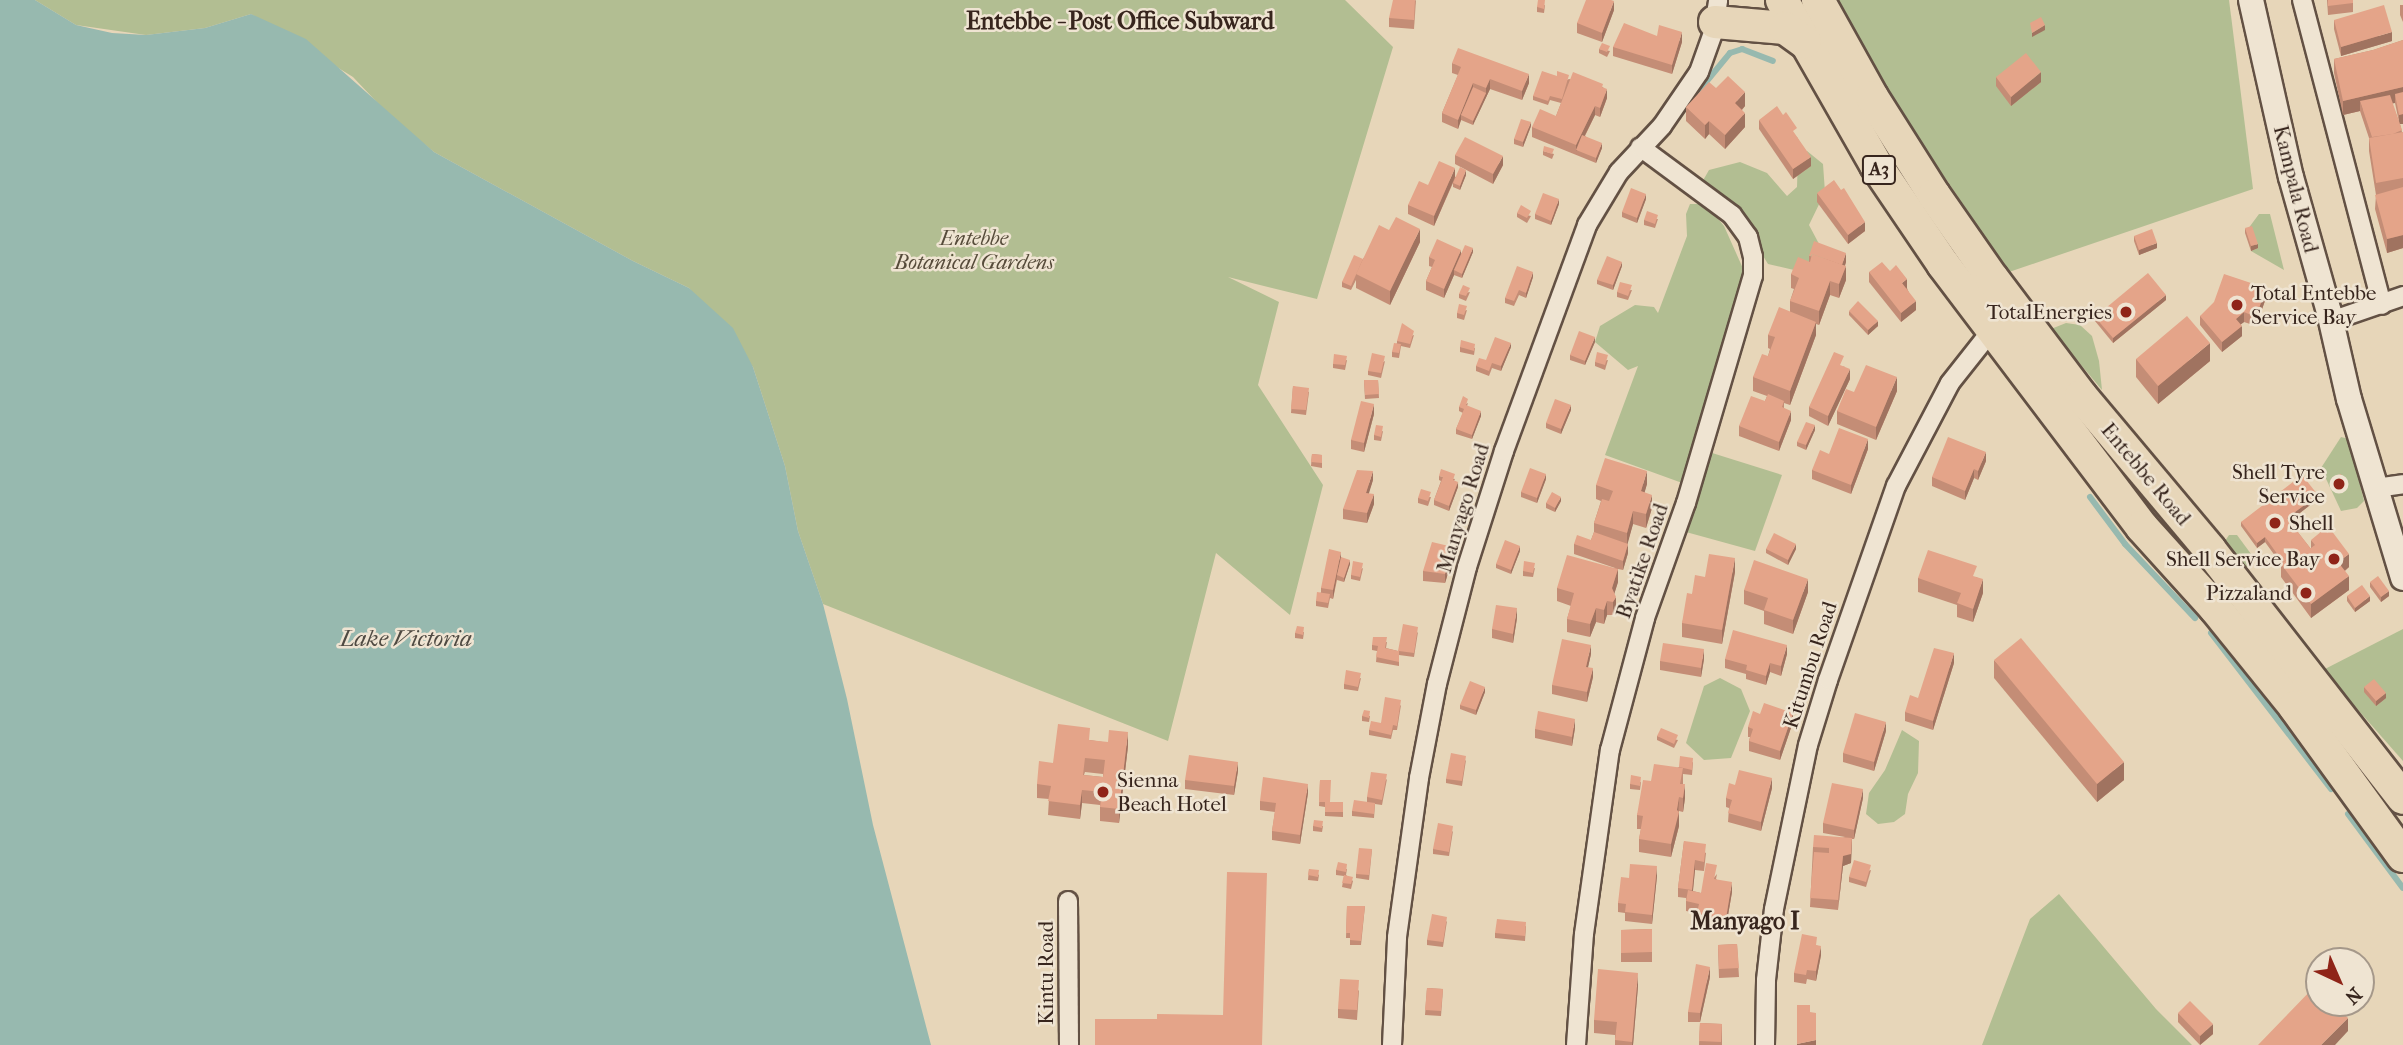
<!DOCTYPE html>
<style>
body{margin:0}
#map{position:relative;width:2403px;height:1045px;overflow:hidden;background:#e7d6b9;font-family:"IM FELL French Canon",serif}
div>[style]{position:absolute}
.green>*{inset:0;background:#b2be92}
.water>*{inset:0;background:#97b9af}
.stream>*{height:6px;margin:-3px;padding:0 3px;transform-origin:3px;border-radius:3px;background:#97b9af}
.roads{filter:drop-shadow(2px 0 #635144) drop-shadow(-2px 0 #635144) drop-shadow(0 2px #635144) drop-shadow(0 -2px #635144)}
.street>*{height:18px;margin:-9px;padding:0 9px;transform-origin:9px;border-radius:9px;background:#efe4d2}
.secondary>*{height:24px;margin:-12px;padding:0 12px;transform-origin:12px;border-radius:12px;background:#efe4d2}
.highway>*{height:32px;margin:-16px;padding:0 16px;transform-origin:16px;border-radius:16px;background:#e7d6b9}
.wall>*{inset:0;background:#c48d76}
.shaded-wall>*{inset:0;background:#a07360}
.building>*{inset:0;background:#e4a489}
.dots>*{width:19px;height:19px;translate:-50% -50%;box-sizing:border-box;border:4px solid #efe4d2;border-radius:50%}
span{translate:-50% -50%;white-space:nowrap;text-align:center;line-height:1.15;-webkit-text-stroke:5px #efe4d2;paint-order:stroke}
.shield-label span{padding:2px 5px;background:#efe4d2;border:2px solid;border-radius:5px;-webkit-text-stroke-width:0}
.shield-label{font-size:19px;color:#37251d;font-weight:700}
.street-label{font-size:21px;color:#37251d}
.park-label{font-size:21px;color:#564b3a;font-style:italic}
.poi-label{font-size:21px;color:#37251d}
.left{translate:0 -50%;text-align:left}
.right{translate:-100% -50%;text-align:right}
.water-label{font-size:23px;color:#4f4a42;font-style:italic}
.quarter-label{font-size:24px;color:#37251d;font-weight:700}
.north{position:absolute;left:2305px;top:947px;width:70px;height:70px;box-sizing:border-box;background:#efe4d2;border:2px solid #a5988a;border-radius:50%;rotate:136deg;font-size:19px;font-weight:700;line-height:28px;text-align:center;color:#37251d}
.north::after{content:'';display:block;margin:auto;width:24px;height:32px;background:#8f2418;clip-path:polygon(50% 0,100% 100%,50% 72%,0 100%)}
</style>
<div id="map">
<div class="green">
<div style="clip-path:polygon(35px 0,1345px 0,1393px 47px,1317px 299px,1228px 277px,1279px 302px,1258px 385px,1323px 485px,1290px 615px,1216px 553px,1168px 741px,823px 604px,798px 531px,785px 466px,753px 367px,689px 288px,633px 261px,434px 152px,390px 116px,353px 77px,251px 14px,205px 28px,146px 35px,76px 25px)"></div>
<div style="clip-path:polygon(1838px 0,2229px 0,2253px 189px,2009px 272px,1903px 116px)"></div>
<div style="clip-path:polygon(1807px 151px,1823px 164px,1825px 192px,1809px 225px,1827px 259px,1794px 270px,1768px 264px,1757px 246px,1701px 184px,1709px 170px,1740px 162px,1767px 173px,1787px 196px,1797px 187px,1798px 156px)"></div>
<div style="clip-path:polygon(1690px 204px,1706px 204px,1724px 226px,1745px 273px,1685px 484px,1605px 455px,1638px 366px,1628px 370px,1595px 342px,1600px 326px,1635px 305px,1654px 307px,1658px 313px,1687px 236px,1686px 214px)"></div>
<div style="clip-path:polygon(2259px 214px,2270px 214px,2284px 270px,2251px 251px,2258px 248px,2252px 231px,2245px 233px)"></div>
<div style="clip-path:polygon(2066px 323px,2080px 325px,2092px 336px,2099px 361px,2102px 390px,2051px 329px)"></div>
<div style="clip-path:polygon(2341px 437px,2349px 439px,2364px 501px,2357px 508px,2341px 511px,2321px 468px)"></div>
<div style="clip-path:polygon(1709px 452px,1782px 475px,1755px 551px,1686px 532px)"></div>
<div style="clip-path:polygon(2229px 535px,2237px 535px,2254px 558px,2248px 567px,2243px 566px,2225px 541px)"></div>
<div style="clip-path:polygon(2403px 629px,2403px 761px,2323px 670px)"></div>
<div style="clip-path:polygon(1720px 678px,1741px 689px,1750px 711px,1731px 758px,1704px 760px,1686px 743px,1704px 686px)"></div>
<div style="clip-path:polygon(1902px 730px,1919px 741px,1918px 773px,1908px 794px,1905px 814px,1894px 822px,1878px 824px,1866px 814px,1869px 793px,1885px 770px)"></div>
<div style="clip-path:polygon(2059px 894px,2156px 1009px,2192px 1045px,1982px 1045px,2030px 919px)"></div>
</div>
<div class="water">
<div style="clip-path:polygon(0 0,35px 0,76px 25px,112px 33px,146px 35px,205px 28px,251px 14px,306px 39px,434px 152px,633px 261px,689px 288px,733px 328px,753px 367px,785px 466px,798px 531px,823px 604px,847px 699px,873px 825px,931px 1045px,0 1045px)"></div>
</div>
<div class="stream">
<div style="left:1683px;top:110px;width:74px;rotate:-50.5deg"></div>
<div style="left:1730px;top:53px;width:13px;rotate:-18deg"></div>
<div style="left:1742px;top:49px;width:33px;rotate:21deg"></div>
<div style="left:2090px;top:497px;width:59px;rotate:53.3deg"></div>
<div style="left:2125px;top:544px;width:102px;rotate:46.6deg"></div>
<div style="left:2211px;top:633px;width:197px;rotate:52.4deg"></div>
<div style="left:2348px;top:814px;width:92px;rotate:53.4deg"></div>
</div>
<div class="roads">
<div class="street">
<div style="left:2302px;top:0;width:315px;rotate:75.3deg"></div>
<div style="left:2331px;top:321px;width:76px;rotate:-19.1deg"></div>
<div style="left:2376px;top:488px;width:27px;rotate:-8deg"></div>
<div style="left:1068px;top:901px;width:144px;rotate:89.6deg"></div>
<div style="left:1392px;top:1045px;width:108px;rotate:-87.3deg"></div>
<div style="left:1397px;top:937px;width:161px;rotate:-82.1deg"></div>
<div style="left:1419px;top:778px;width:96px;rotate:-79.2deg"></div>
<div style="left:1437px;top:684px;width:121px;rotate:-75.6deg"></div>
<div style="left:1467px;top:567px;width:122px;rotate:-72.3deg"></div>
<div style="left:1504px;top:451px;width:241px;rotate:-69.8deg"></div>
<div style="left:1587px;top:225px;width:62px;rotate:-58.9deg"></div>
<div style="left:1619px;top:172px;width:63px;rotate:-46.9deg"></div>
<div style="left:1662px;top:126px;width:65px;rotate:-55.6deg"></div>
<div style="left:1699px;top:72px;width:41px;rotate:-70.3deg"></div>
<div style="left:1713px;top:33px;width:33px;rotate:-81deg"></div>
<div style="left:1576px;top:1045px;width:111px;rotate:-85.9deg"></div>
<div style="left:1584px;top:934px;width:186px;rotate:-82deg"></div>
<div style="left:1610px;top:750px;width:137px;rotate:-75.1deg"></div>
<div style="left:1645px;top:618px;width:122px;rotate:-70.4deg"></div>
<div style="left:1686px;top:503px;width:237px;rotate:-73.6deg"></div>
<div style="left:1753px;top:276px;width:19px;rotate:-90deg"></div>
<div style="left:1753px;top:257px;width:21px;rotate:-104deg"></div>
<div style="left:1748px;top:237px;width:27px;rotate:-126deg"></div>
<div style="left:1732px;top:215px;width:114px;rotate:-143.5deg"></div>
<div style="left:1765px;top:1045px;width:65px;rotate:-89.1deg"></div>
<div style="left:1766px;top:980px;width:71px;rotate:-83.6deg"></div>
<div style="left:1774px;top:909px;width:167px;rotate:-78.3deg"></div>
<div style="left:1808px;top:745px;width:68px;rotate:-72.9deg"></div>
<div style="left:1828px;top:680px;width:206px;rotate:-70.7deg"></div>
<div style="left:1896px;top:486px;width:116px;rotate:-62.3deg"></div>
<div style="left:1950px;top:383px;width:68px;rotate:-51.6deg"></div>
</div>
<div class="secondary">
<div style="left:2251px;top:0;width:181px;rotate:77.3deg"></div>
<div style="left:2291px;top:177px;width:140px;rotate:74.3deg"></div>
<div style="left:2329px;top:312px;width:89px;rotate:77.1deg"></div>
<div style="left:2349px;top:399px;width:187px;rotate:73.2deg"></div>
</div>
<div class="highway">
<div style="left:1782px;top:0;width:190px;rotate:60.3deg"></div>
<div style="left:1876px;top:165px;width:120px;rotate:55.9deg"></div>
<div style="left:1943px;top:264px;width:330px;rotate:52.9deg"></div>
<div style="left:2142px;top:527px;width:110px;rotate:47.9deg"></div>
<div style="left:2216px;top:609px;width:126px;rotate:51.1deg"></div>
<div style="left:2295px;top:707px;width:184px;rotate:54.1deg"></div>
<div style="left:1818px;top:0;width:111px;rotate:60.9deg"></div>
<div style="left:1872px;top:97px;width:116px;rotate:57.7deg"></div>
<div style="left:1934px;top:195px;width:101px;rotate:55.1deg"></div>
<div style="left:1992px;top:278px;width:148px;rotate:53deg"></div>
<div style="left:2081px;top:396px;width:201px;rotate:50deg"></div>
<div style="left:2210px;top:550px;width:314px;rotate:52.1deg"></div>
<div style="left:1715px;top:22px;width:70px;rotate:4.9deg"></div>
<div style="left:1785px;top:28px;width:24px;rotate:36deg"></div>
</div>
</div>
<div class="wall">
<div style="clip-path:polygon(1416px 0,1414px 29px,1389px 27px,1389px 18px)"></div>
<div style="clip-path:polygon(2327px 0,2353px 0,2353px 12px,2328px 15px)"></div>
<div style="clip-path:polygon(1545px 5px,1544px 13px,1537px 12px,1537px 7px)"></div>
<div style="clip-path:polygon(2400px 5px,2403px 5px,2403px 22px,2400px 15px)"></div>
<div style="clip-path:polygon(1614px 10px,1602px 42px,1577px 33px,1577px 23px)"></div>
<div style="clip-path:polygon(2334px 20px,2392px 41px,2341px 56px,2334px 29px)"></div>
<div style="clip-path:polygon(1657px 36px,1682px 42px,1672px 74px,1613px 56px,1613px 47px)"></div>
<div style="clip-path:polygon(evenodd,2403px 40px,2403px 124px,2400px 124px,2402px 132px,2403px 132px,2403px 248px,2387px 253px,2375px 209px,2376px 195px,2369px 151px,2369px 138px,2360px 111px,2343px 115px,2334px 73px,2334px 59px,2373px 50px,2403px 40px,2392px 103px,2395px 103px,2399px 122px,2392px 103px)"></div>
<div style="clip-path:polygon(1599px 49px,1610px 51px,1607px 57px,1599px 53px)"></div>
<div style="clip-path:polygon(1452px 63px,1529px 83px,1522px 100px,1490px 89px,1473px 125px,1461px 120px,1458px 129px,1442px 122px,1442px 113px,1458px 75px,1452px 73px)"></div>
<div style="clip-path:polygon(1996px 77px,2041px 82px,2011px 106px,1996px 86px)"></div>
<div style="clip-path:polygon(1569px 79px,1603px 87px,1607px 98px,1600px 117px,1595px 115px,1585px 136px,1602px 148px,1596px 163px,1532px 137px,1532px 127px,1556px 116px,1561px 103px,1550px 100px,1548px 105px,1533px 100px,1533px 96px)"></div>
<div style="clip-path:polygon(1716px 88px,1745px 106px,1742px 110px,1745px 127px,1725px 149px,1709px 134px,1705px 139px,1686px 121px,1686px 107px)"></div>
<div style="clip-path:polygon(1759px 120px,1797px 137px,1811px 166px,1793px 179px,1759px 129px)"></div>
<div style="clip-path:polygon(1531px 126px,1523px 147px,1514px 144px,1514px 139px)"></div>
<div style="clip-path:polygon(1543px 151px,1554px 154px,1552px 159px,1543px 155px)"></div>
<div style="clip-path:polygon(1455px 155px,1503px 165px,1493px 184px,1455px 164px)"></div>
<div style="clip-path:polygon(1466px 175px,1460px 190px,1453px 187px,1453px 183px,1434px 226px,1408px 214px,1408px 205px,1455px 177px)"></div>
<div style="clip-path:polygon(1817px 193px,1865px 231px,1848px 244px,1817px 202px)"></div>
<div style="clip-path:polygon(1646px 199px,1637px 223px,1622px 217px,1622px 212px)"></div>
<div style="clip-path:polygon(1559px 204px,1551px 225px,1535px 219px,1535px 214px)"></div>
<div style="clip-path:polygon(1517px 213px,1531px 216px,1527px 223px,1517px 217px)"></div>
<div style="clip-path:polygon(1658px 219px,1655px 228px,1644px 225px,1644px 220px)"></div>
<div style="clip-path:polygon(2245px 228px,2258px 248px,2251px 251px,2245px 233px)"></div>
<div style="clip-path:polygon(1389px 230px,1420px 242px,1390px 305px,1356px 288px,1356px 280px,1351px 290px,1342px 287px,1342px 282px)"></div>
<div style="clip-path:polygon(2134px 236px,2157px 248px,2139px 255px,2134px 241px)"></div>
<div style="clip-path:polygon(1473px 252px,1462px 278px,1454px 275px,1444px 298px,1426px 290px,1426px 281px,1432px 267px,1429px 266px,1429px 257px)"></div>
<div style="clip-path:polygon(1809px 256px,1846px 262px,1845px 266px,1846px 280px,1839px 298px,1830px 295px,1819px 325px,1816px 324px,1816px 335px,1790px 405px,1784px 403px,1784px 408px,1791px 420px,1779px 451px,1739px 436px,1739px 426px,1765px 401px,1767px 396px,1753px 391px,1753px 377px,1768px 356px,1770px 349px,1768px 348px,1768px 335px,1790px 312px,1790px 301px,1794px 289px,1791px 288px,1791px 274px,1809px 262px)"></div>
<div style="clip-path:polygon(1622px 266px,1613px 290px,1597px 284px,1597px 280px)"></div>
<div style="clip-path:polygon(1890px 271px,1907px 288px,1916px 310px,1901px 322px,1869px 282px,1869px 272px)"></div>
<div style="clip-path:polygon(1533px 277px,1526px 298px,1519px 295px,1514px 306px,1505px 303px,1505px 298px)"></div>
<div style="clip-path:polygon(1632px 290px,1628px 300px,1617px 297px,1617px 292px)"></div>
<div style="clip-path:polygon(1470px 292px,1466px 301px,1459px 298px,1459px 294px)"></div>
<div style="clip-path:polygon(2266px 298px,2256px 326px,2244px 322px,2241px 324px,2242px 336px,2222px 352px,2200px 325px,2200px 316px)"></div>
<div style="clip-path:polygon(2166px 300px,2113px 343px,2095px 321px,2095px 317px)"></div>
<div style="clip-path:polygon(1467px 310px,1464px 320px,1457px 318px,1457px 313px)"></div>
<div style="clip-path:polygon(1849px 311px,1878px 326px,1868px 335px,1849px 315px)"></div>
<div style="clip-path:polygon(1414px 335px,1410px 348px,1401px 346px,1399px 358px,1392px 357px,1392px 352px,1397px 343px,1397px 341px)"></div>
<div style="clip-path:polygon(1595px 342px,1585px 365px,1570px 360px,1570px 355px)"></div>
<div style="clip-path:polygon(1460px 347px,1475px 348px,1474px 355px,1460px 352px)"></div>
<div style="clip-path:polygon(1511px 347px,1501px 371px,1492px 368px,1489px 376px,1476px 371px,1476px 366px)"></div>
<div style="clip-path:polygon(2136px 359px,2210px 361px,2158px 404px,2136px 377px)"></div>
<div style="clip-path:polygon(1347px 360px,1345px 370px,1333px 368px,1333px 364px)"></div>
<div style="clip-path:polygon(1608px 360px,1605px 370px,1595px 366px,1595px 362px)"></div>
<div style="clip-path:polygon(1385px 361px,1381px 378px,1368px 375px,1368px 371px)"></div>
<div style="clip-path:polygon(1844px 366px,1850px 379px,1828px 426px,1809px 416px,1809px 407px)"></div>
<div style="clip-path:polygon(1364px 380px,1378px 380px,1379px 398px,1365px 399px)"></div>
<div style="clip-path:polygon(1293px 386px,1309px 392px,1306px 415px,1291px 413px)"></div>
<div style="clip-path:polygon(1897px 391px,1876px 440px,1837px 424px,1837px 411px,1854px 392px)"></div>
<div style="clip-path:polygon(1468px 403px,1467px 406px,1481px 416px,1472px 439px,1456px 434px,1456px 429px,1463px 413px,1459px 411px,1459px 407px)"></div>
<div style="clip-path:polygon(1571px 410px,1561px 434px,1546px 428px,1546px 423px)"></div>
<div style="clip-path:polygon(1374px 414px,1364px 452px,1351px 449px,1351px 440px)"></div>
<div style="clip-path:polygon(1815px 430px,1806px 450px,1797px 446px,1797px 442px)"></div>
<div style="clip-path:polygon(1383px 431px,1381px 441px,1374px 440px,1374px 435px)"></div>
<div style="clip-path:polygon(1868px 449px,1851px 494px,1812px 479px,1812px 470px)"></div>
<div style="clip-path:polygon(1312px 454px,1322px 455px,1322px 468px,1311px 466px)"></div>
<div style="clip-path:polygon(1986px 461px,1978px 480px,1974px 478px,1965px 500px,1932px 486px,1932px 477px)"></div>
<div style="clip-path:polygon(1439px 476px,1455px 479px,1454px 481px,1458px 487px,1449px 511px,1434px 505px,1434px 500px,1441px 481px,1439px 480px)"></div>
<div style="clip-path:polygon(1546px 479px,1537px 503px,1521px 497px,1521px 492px)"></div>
<div style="clip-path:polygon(1373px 480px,1368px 494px,1374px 504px,1367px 523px,1343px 519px,1343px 509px)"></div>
<div style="clip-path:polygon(1647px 484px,1644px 493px,1652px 508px,1646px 528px,1633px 524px,1627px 544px,1628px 553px,1623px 570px,1618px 569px,1618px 582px,1614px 594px,1616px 611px,1613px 615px,1607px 615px,1604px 624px,1596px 622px,1590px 637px,1567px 632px,1567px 619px,1571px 606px,1557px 601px,1557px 588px,1615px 568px,1574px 554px,1574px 544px,1591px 540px,1594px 532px,1594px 523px,1601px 501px,1596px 499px,1596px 485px)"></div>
<div style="clip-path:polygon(1431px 497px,1428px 506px,1418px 503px,1418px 498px)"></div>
<div style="clip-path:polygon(2318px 499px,2289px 521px,2311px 549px,2311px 540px,2349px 567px,2345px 571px,2349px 590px,2311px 618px,2281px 577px,2281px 564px,2265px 542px,2257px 548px,2241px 526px,2241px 522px)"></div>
<div style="clip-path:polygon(1561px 501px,1555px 512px,1546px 508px,1546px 503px)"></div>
<div style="clip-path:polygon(1766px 549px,1796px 549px,1788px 565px,1766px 553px)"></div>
<div style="clip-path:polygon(1520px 551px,1511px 574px,1496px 568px,1496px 564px)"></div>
<div style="clip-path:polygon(1341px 557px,1350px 564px,1344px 582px,1337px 580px,1333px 599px,1330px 598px,1328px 608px,1316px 606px,1316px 601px,1321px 592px,1321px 588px)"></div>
<div style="clip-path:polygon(1453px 557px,1445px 583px,1423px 581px,1423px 571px)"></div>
<div style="clip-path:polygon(1363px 568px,1360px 581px,1351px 579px,1351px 575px)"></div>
<div style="clip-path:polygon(1535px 568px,1533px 577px,1523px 576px,1523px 571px)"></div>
<div style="clip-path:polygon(1735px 572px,1722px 644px,1682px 637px,1682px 623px,1692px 594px,1705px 577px)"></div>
<div style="clip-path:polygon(1977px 577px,1983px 593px,1973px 622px,1957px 617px,1957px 605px,1918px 592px,1918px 578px)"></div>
<div style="clip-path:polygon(2370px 582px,2389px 596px,2381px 602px,2370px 587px)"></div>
<div style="clip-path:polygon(1744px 590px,1808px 592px,1793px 634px,1764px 624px,1764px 611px,1744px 604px)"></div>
<div style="clip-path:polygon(2347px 596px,2370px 601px,2355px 612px,2347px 601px)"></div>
<div style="clip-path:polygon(1517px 618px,1513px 643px,1492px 638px,1492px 629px)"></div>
<div style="clip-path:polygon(1304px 632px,1303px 639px,1295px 638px,1295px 633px)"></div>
<div style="clip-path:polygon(1418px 632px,1414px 657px,1399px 655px,1399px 666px,1376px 662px,1377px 651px,1372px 650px,1372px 645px,1387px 642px,1386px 648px,1398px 651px)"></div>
<div style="clip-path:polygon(1591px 654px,1588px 667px,1593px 677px,1587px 702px,1552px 694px,1552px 685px)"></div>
<div style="clip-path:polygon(1787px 654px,1781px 676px,1770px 672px,1766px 685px,1746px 679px,1746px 674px,1725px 668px,1725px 659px)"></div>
<div style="clip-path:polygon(1704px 659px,1701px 677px,1660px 670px,1660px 661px)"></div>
<div style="clip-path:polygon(1994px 660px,2124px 780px,2097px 802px,1994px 678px)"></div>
<div style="clip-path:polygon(1954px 663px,1933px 730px,1905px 721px,1905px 712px)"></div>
<div style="clip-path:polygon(1361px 678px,1358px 691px,1344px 689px,1344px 684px)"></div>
<div style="clip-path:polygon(2364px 687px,2386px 698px,2376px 706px,2364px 692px)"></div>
<div style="clip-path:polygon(1485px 692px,1476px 715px,1460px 709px,1460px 705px)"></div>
<div style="clip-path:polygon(1401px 705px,1397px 730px,1393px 730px,1391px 739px,1369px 735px,1369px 730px,1381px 723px)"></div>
<div style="clip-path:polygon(1362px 716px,1370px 716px,1369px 722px,1362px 721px)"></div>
<div style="clip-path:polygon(1793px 722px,1780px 760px,1749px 751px,1749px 741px,1750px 737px,1748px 737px,1748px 727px)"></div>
<div style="clip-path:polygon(1575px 728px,1572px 746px,1535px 738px,1535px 729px)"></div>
<div style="clip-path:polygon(1886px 731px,1874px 771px,1843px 762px,1843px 753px)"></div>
<div style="clip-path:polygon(1657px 736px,1678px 740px,1674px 748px,1657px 740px)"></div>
<div style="clip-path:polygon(evenodd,1090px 740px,1128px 746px,1119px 823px,1100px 821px,1100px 805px,1082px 803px,1080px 819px,1048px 815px,1049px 799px,1037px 798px,1037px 784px,1053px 763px,1090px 740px,1085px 772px,1103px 774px,1103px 777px,1084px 775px,1085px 772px)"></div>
<div style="clip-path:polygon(1466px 760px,1462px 786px,1446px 783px,1446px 779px)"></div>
<div style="clip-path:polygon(1693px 762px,1692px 775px,1683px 774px,1683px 784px,1685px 798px,1683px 812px,1679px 811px,1679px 826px,1671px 857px,1639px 852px,1639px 839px,1641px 829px,1637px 829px,1637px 815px,1651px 781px,1679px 767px)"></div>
<div style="clip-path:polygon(1238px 771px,1234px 795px,1185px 789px,1185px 780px)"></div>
<div style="clip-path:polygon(1387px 779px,1382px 805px,1375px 804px,1374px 818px,1352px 816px,1352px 811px,1367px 802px,1367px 797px)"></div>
<div style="clip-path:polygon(1320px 780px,1330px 802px,1343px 802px,1343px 817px,1325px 816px,1325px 807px,1319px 806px)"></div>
<div style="clip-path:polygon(1641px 782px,1640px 790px,1630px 789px,1630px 784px)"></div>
<div style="clip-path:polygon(1735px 785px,1772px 788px,1761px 831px,1728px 822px,1729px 808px,1726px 807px,1726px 798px)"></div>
<div style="clip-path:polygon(1308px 793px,1300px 844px,1272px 840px,1272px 831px,1275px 812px,1260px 810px,1260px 801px)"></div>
<div style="clip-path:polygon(1863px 798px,1854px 839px,1852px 839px,1851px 863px,1843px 866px,1838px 910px,1810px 907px,1813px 847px,1845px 837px,1823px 833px,1823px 823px)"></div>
<div style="clip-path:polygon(1313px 826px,1323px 826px,1322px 832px,1313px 831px)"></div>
<div style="clip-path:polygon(1453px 831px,1449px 856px,1433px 854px,1433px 849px)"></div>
<div style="clip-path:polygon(1684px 841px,1706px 853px,1704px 871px,1695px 870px,1693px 891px,1701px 893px,1717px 874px,1716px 879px,1732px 892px,1726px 927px,1697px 923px,1697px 913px,1686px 911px,1686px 898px,1678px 897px,1678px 888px)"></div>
<div style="clip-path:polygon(1372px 849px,1369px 880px,1356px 878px,1356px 874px)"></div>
<div style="clip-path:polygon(1309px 869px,1319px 875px,1318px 881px,1308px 880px)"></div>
<div style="clip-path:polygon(1347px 869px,1346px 875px,1353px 881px,1351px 889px,1342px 887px,1344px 876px,1336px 875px,1336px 870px)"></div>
<div style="clip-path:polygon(1871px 870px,1866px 887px,1849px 882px,1849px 877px)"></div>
<div style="clip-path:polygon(1657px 876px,1652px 924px,1625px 921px,1625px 913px,1618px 912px,1618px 903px,1629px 878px)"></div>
<div style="clip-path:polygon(1347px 906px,1365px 906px,1361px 945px,1350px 945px,1350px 938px,1346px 938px)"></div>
<div style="clip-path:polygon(1447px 921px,1443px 947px,1427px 945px,1427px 940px)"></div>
<div style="clip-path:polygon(1526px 926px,1525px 941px,1495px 938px,1495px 933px)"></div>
<div style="clip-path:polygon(1652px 929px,1652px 962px,1621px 962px,1621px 930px)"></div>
<div style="clip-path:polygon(1737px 944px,1739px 977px,1719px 978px,1718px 945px)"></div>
<div style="clip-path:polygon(1817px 945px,1821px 955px,1816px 981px,1807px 979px,1806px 984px,1794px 982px,1794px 973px)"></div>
<div style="clip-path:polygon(1710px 977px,1700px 1022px,1688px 1022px,1688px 1012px)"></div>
<div style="clip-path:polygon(1638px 986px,1633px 1045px,1615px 1045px,1615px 1035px,1594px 1033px,1594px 1020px)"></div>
<div style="clip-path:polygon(1427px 988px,1443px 989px,1441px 1016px,1425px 1015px)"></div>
<div style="clip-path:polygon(1359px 990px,1357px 1020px,1338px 1018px,1338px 1009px)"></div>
<div style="clip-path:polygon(2178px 1013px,2213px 1034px,2200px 1045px,2178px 1022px)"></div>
<div style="clip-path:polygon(1700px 1023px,1722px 1024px,1722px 1045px,1699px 1045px)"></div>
</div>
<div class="shaded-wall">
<div style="clip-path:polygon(1614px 1px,1614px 10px,1602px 42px,1602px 33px)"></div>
<div style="clip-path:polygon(2045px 25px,2045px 30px,2032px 37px,2032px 33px)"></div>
<div style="clip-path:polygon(1682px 32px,1682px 42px,1672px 74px,1672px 65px)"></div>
<div style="clip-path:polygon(2392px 32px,2392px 41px,2341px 56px,2341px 47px)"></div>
<div style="clip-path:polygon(2041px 72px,2041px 82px,2011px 106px,2011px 97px)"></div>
<div style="clip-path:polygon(1529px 74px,1529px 83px,1522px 100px,1522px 91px)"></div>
<div style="clip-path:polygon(1490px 79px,1490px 89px,1473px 125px,1473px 121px,1486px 93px,1486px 88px)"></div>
<div style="clip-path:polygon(1473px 83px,1473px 92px,1461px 115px,1461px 120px,1458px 129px,1458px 120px)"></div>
<div style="clip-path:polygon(2403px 87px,2403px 101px,2395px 94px,2395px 103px,2363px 110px,2360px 101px,2360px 111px,2343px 115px,2343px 101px)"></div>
<div style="clip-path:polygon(1607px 89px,1607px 98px,1600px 117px,1600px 108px)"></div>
<div style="clip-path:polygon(1745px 92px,1745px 106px,1735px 117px,1735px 103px)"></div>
<div style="clip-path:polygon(1595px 106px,1595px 115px,1577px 151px,1576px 150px,1576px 145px)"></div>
<div style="clip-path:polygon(1745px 113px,1745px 127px,1725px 149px,1725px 135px)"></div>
<div style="clip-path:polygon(2403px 114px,2403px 124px,2399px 124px,2399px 115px)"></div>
<div style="clip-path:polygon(1709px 121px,1709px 134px,1705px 139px,1705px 125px)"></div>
<div style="clip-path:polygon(1531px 122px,1531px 126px,1523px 147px,1523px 142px)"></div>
<div style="clip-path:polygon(1602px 143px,1602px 148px,1596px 163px,1596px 158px)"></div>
<div style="clip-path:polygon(1503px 156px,1503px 165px,1493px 184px,1493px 174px)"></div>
<div style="clip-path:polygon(1811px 157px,1811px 166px,1793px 179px,1793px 169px)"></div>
<div style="clip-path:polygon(1455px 168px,1455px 177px,1434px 226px,1434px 216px)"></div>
<div style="clip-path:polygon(1466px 170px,1466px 175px,1460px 190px,1460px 186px)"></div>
<div style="clip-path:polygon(1646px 194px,1646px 199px,1637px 223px,1637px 218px)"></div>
<div style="clip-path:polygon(1559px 199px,1559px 204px,1551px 225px,1551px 221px)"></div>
<div style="clip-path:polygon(1865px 222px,1865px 231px,1848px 244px,1848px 235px)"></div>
<div style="clip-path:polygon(1420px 229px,1420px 242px,1390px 305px,1390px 291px)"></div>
<div style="clip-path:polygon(2403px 235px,2403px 248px,2387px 253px,2387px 239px)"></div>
<div style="clip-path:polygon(2157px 243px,2157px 248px,2139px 255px,2139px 250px)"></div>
<div style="clip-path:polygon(2258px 244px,2258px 248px,2251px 251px,2251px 246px)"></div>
<div style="clip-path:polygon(1473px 248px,1473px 252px,1462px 278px,1462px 274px)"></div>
<div style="clip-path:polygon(1461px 250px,1461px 259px,1454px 270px,1454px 275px,1444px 298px,1444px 289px)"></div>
<div style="clip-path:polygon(1846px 253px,1846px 262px,1841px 276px,1841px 267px)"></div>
<div style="clip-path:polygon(1622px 262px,1622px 266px,1613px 290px,1613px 285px)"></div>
<div style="clip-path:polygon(1846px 266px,1846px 280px,1839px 298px,1839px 284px)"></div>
<div style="clip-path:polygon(1533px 272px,1533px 277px,1526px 298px,1526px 293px)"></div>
<div style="clip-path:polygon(1907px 279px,1907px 288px,1902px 292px,1902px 283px)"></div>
<div style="clip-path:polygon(1830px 281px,1830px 295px,1819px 325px,1819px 311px)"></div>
<div style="clip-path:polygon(2266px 288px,2266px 298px,2256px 326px,2256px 317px)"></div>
<div style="clip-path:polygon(2166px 295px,2166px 300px,2113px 343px,2113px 338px)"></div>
<div style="clip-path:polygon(1916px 301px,1916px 310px,1901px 322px,1901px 313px)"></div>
<div style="clip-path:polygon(2244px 312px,2244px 322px,2236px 328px,2236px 319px)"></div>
<div style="clip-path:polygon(1878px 321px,1878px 326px,1868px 335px,1868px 330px)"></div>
<div style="clip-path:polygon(1816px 322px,1816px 335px,1790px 405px,1790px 391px)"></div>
<div style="clip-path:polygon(2242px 326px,2242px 336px,2222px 352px,2222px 342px)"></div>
<div style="clip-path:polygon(1595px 337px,1595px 342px,1585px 365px,1585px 361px)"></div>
<div style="clip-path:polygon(1511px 343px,1511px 347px,1501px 371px,1501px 366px)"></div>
<div style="clip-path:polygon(2210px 343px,2210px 361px,2158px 404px,2158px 386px)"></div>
<div style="clip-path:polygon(1850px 369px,1850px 379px,1828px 426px,1828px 416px)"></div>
<div style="clip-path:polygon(1897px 377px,1897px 391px,1876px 440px,1876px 427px)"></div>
<div style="clip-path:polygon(1374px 404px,1374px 414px,1364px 452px,1364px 443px)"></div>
<div style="clip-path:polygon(1571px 405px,1571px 410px,1561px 434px,1561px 429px)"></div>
<div style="clip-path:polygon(1481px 411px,1481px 416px,1472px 439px,1472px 435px)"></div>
<div style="clip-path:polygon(1791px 411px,1791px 420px,1779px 451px,1779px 442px)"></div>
<div style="clip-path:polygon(1815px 425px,1815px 430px,1806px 450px,1806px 445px)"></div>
<div style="clip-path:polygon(1868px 439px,1868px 449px,1851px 494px,1851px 485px)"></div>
<div style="clip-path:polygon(1986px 452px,1986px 461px,1978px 480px,1978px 471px)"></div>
<div style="clip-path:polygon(1974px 469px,1974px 478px,1965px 500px,1965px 491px)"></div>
<div style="clip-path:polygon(1373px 471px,1373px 480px,1366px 503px,1366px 493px)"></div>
<div style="clip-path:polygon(1647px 471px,1647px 484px,1641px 505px,1641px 491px)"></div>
<div style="clip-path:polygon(1546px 474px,1546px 479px,1537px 503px,1537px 498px)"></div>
<div style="clip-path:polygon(1458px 482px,1458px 487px,1449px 511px,1449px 506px)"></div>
<div style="clip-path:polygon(2343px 482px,2343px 486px,2336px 489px,2336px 485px)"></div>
<div style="clip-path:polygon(1374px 494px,1374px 504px,1367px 523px,1367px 513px)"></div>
<div style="clip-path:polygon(1652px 495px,1652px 508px,1646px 528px,1646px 514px)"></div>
<div style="clip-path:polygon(2318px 495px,2318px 499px,2287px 523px,2287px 518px)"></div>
<div style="clip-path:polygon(1561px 497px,1561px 501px,1555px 512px,1555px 508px)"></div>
<div style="clip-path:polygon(1633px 511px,1633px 524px,1627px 546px,1627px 533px)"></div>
<div style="clip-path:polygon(2265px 537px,2265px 542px,2257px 548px,2257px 543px)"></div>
<div style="clip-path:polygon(1628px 544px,1628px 553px,1623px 570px,1623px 561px)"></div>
<div style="clip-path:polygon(1796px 544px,1796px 549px,1788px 565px,1788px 560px)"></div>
<div style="clip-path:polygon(1520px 546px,1520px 551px,1511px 574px,1511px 570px)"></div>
<div style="clip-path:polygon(1453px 547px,1453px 557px,1445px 583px,1445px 574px)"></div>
<div style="clip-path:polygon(1341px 552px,1341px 561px,1337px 575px,1333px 599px,1333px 590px)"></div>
<div style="clip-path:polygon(2349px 554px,2349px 567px,2338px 576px,2338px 562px)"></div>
<div style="clip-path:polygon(1735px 558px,1735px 572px,1722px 644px,1722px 630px)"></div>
<div style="clip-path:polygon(1350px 560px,1350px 564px,1344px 582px,1344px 578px)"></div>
<div style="clip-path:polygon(1618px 569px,1618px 582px,1612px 601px,1612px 588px)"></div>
<div style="clip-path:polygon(2349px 576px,2349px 590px,2311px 618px,2311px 604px)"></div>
<div style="clip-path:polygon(1808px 579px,1808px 592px,1793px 634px,1793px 620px)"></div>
<div style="clip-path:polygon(1983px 579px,1983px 593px,1973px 622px,1973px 609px)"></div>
<div style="clip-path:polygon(2389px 591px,2389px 596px,2381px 602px,2381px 597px)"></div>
<div style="clip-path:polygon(2370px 596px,2370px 601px,2355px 612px,2355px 608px)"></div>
<div style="clip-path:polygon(1616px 597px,1616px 611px,1613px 615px,1613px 602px)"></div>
<div style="clip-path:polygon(1607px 601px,1607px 615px,1604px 624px,1604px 610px)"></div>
<div style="clip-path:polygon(1517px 608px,1517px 618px,1513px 643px,1513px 634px)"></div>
<div style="clip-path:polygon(1596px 608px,1596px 622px,1590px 637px,1590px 624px)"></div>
<div style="clip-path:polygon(1591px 645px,1591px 654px,1586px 676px,1586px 667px)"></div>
<div style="clip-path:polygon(1787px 645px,1787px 654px,1781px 676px,1781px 666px)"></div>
<div style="clip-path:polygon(1704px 649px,1704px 659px,1701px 677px,1701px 668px)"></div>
<div style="clip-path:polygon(1954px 653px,1954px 663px,1933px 730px,1933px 721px)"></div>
<div style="clip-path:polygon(1770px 663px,1770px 672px,1766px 685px,1766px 676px)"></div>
<div style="clip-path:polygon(1593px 668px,1593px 677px,1587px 702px,1587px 692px)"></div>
<div style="clip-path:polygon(1485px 687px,1485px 692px,1476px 715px,1476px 710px)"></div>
<div style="clip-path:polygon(2386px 693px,2386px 698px,2376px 706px,2376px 701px)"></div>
<div style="clip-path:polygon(1793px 713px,1793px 722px,1780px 760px,1780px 751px)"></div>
<div style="clip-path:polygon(1575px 719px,1575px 728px,1572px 746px,1572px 737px)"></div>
<div style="clip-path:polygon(1886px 722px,1886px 731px,1874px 771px,1874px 762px)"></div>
<div style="clip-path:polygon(1128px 732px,1128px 746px,1119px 823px,1119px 809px)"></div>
<div style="clip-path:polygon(1238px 762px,1238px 771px,1234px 795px,1234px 786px)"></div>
<div style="clip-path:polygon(2124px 762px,2124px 780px,2097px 802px,2097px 784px)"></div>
<div style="clip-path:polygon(1772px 778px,1772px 788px,1761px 831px,1761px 822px)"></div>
<div style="clip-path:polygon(1308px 784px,1308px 793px,1300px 844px,1300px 835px)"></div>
<div style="clip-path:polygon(1685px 784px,1685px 798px,1683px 812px,1683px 798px)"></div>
<div style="clip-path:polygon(1863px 789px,1863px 798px,1854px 839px,1854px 830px)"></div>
<div style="clip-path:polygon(1082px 790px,1082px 803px,1080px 819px,1080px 805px)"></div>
<div style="clip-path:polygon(1679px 797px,1678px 818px,1679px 812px,1679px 826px,1671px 857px,1671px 844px)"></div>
<div style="clip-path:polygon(1852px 838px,1851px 863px,1843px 866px,1838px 910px,1843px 856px)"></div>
<div style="clip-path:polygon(1695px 860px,1695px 870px,1692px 899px,1692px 890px)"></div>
<div style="clip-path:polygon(1657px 866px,1657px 876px,1652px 924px,1652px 915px)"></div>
<div style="clip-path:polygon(1732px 882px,1732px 892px,1726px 927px,1726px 918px)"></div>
<div style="clip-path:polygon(1821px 946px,1821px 955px,1816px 981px,1816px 971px)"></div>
<div style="clip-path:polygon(1710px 967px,1710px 977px,1700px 1022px,1700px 1013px)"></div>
<div style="clip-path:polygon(1638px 973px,1638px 986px,1633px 1045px,1632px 1045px)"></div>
<div style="clip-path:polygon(2348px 1018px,2348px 1031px,2335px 1045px,2321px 1045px)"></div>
<div style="clip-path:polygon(2213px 1024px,2213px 1034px,2200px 1045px,2200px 1036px)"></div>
<div style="clip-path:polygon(1816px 1040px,1816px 1045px,1797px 1045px,1797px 1044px)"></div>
</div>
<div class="building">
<div style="clip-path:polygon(1393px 0,1415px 0,1414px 20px,1389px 18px)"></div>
<div style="clip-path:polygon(1538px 0,1545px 0,1544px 9px,1537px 7px)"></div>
<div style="clip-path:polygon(1586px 0,1611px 0,1614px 1px,1602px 33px,1577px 23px)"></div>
<div style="clip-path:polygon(2328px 0,2353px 0,2353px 3px,2328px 6px)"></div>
<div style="clip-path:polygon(2384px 5px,2392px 32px,2341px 47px,2334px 20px)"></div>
<div style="clip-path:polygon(2041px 17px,2045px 25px,2032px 33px,2030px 23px)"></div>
<div style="clip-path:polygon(1624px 23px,1657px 36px,1659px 25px,1682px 32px,1672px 65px,1613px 47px)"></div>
<div style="clip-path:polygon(2403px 40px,2403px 87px,2343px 101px,2334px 59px,2373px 50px)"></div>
<div style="clip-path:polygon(1602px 43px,1610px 46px,1607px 52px,1599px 49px)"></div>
<div style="clip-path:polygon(1458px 48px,1529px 74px,1522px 91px,1490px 79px,1486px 88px,1473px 83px,1458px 120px,1442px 113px,1461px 67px,1452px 63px)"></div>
<div style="clip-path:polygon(2026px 53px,2041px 72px,2011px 97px,1996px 77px)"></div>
<div style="clip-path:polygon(1542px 71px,1557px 76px,1557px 71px,1569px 75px,1562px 99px,1550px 96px,1548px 101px,1533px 96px)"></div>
<div style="clip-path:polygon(1573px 72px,1603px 84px,1602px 87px,1607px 89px,1600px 108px,1595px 106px,1576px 145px,1532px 127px,1540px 109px,1556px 116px)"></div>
<div style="clip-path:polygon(1728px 76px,1745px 92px,1735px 103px,1745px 113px,1725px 135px,1709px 121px,1705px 125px,1686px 107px,1709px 82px,1716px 88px)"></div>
<div style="clip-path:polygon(1473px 87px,1486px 93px,1473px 121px,1461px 115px)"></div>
<div style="clip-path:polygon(2403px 92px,2403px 114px,2399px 115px,2395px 94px)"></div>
<div style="clip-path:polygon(2390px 95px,2402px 130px,2393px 134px,2372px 137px,2360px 101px)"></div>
<div style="clip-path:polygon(1777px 106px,1783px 115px,1786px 112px,1797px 128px,1793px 131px,1811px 157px,1793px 169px,1759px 120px)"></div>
<div style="clip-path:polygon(1521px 119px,1531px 122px,1523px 142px,1514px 139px)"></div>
<div style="clip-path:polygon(2403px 132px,2403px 178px,2376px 183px,2369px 138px)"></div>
<div style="clip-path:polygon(1582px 135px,1602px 143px,1596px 158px,1576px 150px)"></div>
<div style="clip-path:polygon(1465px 137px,1503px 156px,1493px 174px,1455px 155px)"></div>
<div style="clip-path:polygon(1544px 146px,1554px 149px,1552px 154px,1543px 151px)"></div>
<div style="clip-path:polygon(1439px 161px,1455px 168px,1434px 216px,1408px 205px,1419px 181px,1428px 185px)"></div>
<div style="clip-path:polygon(1460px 167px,1466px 170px,1460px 186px,1453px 183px)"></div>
<div style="clip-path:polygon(1834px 180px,1841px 190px,1844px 188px,1865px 222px,1848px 235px,1817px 193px)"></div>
<div style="clip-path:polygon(2403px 187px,2403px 235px,2387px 239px,2375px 195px)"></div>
<div style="clip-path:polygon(1631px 188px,1646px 194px,1637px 218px,1622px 212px)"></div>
<div style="clip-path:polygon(1543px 193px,1559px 199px,1551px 221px,1535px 214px)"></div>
<div style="clip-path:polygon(1521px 205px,1531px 211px,1527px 218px,1517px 213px)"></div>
<div style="clip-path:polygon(1647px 211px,1658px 215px,1655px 224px,1644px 220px)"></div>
<div style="clip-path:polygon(1396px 217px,1420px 229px,1390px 291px,1356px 274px,1379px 225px,1389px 230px)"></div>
<div style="clip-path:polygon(2252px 226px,2258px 244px,2251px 246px,2245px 228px)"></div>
<div style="clip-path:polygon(2152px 229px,2157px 243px,2139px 250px,2134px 236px)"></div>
<div style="clip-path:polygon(1437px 239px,1461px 250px,1444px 289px,1426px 281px,1435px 260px,1429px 257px)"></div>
<div style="clip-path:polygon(1814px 241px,1846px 253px,1842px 265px,1812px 254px,1811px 256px,1809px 256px)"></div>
<div style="clip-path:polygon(1465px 245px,1473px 248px,1462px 274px,1454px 270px)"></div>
<div style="clip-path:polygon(1812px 254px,1846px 266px,1839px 284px,1830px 281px,1819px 311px,1790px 301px,1799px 278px,1791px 274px,1798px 257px,1810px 262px)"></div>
<div style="clip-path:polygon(1354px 255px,1363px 259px,1351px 286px,1342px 282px)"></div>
<div style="clip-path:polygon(1607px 256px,1622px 262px,1613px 285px,1597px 280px)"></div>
<div style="clip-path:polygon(1882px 262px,1890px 271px,1896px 265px,1907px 279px,1902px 283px,1916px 301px,1901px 313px,1869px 272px)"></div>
<div style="clip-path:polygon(1517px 266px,1533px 272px,1526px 293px,1519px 290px,1514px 301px,1505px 298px)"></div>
<div style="clip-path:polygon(2148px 273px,2166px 295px,2113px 338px,2095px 317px)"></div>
<div style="clip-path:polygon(2224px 274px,2266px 288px,2256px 317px,2244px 312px,2236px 319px,2242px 326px,2222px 342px,2200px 316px,2214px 302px)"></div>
<div style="clip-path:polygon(1620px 282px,1632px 285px,1628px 296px,1617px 292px)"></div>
<div style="clip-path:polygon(1463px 285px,1470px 288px,1466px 296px,1459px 294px)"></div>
<div style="clip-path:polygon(1858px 301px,1878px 321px,1868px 330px,1849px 311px)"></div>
<div style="clip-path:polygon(1459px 304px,1467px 306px,1464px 315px,1457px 313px)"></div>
<div style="clip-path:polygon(1779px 307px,1816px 322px,1790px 391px,1753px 377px,1762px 354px,1768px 356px,1775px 337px,1768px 335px)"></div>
<div style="clip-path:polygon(2187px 316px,2210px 343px,2158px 386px,2136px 359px)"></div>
<div style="clip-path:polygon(1402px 323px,1414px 331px,1410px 344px,1397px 341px)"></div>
<div style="clip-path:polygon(1579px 331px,1595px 337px,1585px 361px,1570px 355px)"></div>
<div style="clip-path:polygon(1495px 337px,1511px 343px,1501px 366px,1492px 363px,1489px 371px,1476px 366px,1479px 358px,1486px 360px)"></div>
<div style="clip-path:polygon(1461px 340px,1475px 344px,1474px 351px,1460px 347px)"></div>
<div style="clip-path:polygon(1394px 343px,1401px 344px,1399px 353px,1392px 352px)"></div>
<div style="clip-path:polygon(1597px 352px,1608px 355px,1605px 365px,1595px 362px)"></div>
<div style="clip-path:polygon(1834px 352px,1844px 356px,1840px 365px,1850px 369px,1828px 416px,1809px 407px)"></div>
<div style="clip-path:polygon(1372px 353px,1385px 356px,1381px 373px,1368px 371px)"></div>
<div style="clip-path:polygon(1334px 354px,1347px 356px,1345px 365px,1333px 364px)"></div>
<div style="clip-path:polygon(1866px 365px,1897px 377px,1876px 427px,1837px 411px,1846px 389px,1854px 392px)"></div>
<div style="clip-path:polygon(1364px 380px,1378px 380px,1379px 394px,1365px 395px)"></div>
<div style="clip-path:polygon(1293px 386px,1309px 388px,1306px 410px,1291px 409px)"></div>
<div style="clip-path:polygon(1768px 394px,1784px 401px,1782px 407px,1791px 411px,1779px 442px,1739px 426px,1751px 396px,1765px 401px)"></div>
<div style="clip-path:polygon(1463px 396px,1468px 399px,1466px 405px,1481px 411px,1472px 435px,1456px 429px,1464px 409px,1459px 407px)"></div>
<div style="clip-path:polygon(1555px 399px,1571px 405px,1561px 429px,1546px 423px)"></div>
<div style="clip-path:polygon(1361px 401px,1374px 404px,1364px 443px,1351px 440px)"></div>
<div style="clip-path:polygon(1806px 422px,1815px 425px,1806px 445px,1797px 442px)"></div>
<div style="clip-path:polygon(1376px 425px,1383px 426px,1381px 437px,1374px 435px)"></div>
<div style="clip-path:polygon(1839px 428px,1868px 439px,1851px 485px,1812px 470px,1820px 450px,1829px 454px)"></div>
<div style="clip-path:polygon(1948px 437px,1986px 452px,1978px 471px,1974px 469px,1965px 491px,1932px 477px)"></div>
<div style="clip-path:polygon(1312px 454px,1322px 455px,1322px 463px,1311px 462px)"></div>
<div style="clip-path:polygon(1605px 458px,1647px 471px,1641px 491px,1652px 495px,1646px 514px,1633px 511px,1627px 533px,1594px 523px,1602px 499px,1609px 501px,1613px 491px,1596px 485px)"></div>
<div style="clip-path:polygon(1530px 468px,1546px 474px,1537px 498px,1521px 492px)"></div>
<div style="clip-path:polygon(1441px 469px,1455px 474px,1453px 480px,1458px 482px,1449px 506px,1434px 500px,1443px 477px,1439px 476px)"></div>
<div style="clip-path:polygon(1357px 470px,1373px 471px,1366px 493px,1374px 494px,1367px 513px,1343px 509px)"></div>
<div style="clip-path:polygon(2341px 474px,2343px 482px,2336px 485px,2333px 477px)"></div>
<div style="clip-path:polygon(2302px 475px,2318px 495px,2287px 518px,2311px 549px,2291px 563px,2288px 559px,2283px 562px,2265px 537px,2257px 543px,2241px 522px)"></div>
<div style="clip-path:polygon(1421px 489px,1431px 492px,1428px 501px,1418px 498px)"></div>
<div style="clip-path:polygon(1552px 492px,1561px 497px,1555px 508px,1546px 503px)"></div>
<div style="clip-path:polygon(2328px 526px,2349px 554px,2338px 562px,2349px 576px,2311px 604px,2281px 564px,2288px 559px,2291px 563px,2315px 545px,2311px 540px)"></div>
<div style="clip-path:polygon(1594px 532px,1628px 544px,1623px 561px,1574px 544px,1577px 535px,1591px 540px)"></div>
<div style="clip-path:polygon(1774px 533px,1796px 544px,1788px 560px,1766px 549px)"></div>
<div style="clip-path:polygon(1505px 540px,1520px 546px,1511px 570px,1496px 564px)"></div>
<div style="clip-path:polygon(1432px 542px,1453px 547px,1445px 574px,1423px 571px)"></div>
<div style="clip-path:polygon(1329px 549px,1341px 552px,1333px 590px,1321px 588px)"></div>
<div style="clip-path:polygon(1928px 550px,1977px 566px,1973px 576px,1983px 579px,1973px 609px,1957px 603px,1961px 593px,1918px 578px)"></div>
<div style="clip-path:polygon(1709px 554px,1735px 558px,1722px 630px,1682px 623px,1687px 593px,1692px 594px,1695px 575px,1705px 577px)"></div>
<div style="clip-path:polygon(1567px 555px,1618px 569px,1612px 588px,1616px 597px,1613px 602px,1607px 601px,1604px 610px,1596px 608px,1590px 624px,1567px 619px,1574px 593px,1557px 588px)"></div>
<div style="clip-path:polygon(1341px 557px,1350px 560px,1344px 578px,1337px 575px)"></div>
<div style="clip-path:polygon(1754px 560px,1808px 579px,1793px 620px,1764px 610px,1768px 598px,1744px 590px)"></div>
<div style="clip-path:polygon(1353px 561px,1363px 563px,1360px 577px,1351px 575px)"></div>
<div style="clip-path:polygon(1524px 561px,1535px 563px,1533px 573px,1523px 571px)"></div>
<div style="clip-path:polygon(2378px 576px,2389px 591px,2381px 597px,2370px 582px)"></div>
<div style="clip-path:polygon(2362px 585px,2370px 596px,2355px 608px,2347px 596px)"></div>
<div style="clip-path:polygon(1317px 592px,1330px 594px,1328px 603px,1316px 601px)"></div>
<div style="clip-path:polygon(1496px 605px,1517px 608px,1513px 634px,1492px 629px)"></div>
<div style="clip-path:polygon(1403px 624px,1418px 627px,1414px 653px,1399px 651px,1399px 662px,1376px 657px,1378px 646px,1372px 645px,1373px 637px,1387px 637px,1385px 648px,1398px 651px)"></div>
<div style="clip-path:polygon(1297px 626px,1304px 627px,1303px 635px,1295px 633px)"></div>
<div style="clip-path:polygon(1733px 630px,1787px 645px,1781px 666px,1770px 663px,1766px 676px,1746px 670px,1747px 665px,1725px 659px)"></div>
<div style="clip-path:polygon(2021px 638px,2124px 762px,2097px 784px,1994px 660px)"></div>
<div style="clip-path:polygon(1562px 639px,1591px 645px,1586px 667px,1593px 668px,1587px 692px,1552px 685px)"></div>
<div style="clip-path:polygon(1663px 643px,1704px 649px,1701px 668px,1660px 661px)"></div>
<div style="clip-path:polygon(1934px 648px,1954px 653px,1933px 721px,1905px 712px,1910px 695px,1918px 698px)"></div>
<div style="clip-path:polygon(1346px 670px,1361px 673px,1358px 687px,1344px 684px)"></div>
<div style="clip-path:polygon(2374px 679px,2386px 693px,2376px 701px,2364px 687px)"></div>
<div style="clip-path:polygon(1470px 681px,1485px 687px,1476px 710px,1460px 705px)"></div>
<div style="clip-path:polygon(1385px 697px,1401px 700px,1397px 726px,1393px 725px,1391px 735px,1369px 730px,1371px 721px,1381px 723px)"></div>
<div style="clip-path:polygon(1764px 703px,1793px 713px,1780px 751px,1749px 741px,1753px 729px,1748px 727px,1753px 711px,1760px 714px)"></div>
<div style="clip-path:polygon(1364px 710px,1370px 711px,1369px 718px,1362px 716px)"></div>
<div style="clip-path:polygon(1538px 711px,1575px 719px,1572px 737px,1535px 729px)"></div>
<div style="clip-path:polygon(1855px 713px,1886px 722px,1874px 762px,1843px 753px)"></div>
<div style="clip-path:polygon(evenodd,1058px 724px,1090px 728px,1089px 740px,1108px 742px,1109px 730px,1128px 732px,1119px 809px,1100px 807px,1102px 792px,1082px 790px,1080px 805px,1048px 801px,1051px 786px,1037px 784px,1039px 761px,1053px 763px,1058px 724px,1085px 758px,1105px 760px,1103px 777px,1083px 775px,1085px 758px)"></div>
<div style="clip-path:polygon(1661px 728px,1678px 735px,1674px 744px,1657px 736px)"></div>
<div style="clip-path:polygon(1451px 753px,1466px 756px,1462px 781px,1446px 779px)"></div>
<div style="clip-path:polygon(1189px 755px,1238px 762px,1234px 786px,1185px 780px)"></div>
<div style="clip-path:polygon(1680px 756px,1693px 758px,1692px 770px,1679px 767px)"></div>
<div style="clip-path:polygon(1654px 764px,1683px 768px,1680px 784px,1685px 784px,1683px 798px,1679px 797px,1677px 810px,1679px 812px,1671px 844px,1639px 839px,1643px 816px,1637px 815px,1643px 780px,1651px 781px)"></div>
<div style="clip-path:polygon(1739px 770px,1772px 778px,1761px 822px,1728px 813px,1732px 800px,1726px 798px,1729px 783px,1735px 785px)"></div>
<div style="clip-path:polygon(1371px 772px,1387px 774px,1382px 800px,1367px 797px)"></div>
<div style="clip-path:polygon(1631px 775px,1641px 777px,1640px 786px,1630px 784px)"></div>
<div style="clip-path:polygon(1263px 777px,1308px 784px,1300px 835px,1272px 831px,1276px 803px,1260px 801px)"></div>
<div style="clip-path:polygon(1320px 780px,1331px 780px,1330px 802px,1343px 802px,1343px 812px,1325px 812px,1325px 802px,1319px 802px)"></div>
<div style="clip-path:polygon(1832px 783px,1863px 789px,1854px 830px,1823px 823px)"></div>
<div style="clip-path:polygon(1354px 800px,1375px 803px,1374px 814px,1352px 811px)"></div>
<div style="clip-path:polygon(1314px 820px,1323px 821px,1322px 828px,1313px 826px)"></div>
<div style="clip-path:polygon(1438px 823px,1453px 826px,1449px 852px,1433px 849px)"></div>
<div style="clip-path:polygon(1814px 835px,1852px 838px,1851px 854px,1843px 856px,1838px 900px,1810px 898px,1814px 852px,1829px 853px,1829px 848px,1813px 847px)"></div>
<div style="clip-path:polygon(1684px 841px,1706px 844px,1704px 862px,1695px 860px,1692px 890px,1678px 888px)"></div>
<div style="clip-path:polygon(1359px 848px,1372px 849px,1369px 875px,1356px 874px)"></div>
<div style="clip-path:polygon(1854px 860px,1871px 865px,1866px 882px,1849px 877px)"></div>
<div style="clip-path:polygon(1338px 862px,1347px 864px,1346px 872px,1336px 870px)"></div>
<div style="clip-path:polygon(1706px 863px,1717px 865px,1714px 879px,1732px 882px,1726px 918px,1697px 913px,1699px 904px,1686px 901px,1688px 890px,1701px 893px)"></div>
<div style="clip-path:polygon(1630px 864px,1657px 866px,1652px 915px,1625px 912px,1626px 904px,1618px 903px,1621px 877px,1629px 878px)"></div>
<div style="clip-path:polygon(1309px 869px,1319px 870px,1318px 877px,1308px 875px)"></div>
<div style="clip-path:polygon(1227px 872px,1267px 873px,1262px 1045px,1157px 1045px,1157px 1014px,1223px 1015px)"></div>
<div style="clip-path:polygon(1344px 875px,1353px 877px,1351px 884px,1342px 883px)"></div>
<div style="clip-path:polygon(1347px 906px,1365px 906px,1361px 941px,1350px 940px,1350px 933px,1346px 933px)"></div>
<div style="clip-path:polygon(1432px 914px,1447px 917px,1443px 942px,1427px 940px)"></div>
<div style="clip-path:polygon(1497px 919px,1526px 922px,1525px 936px,1495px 933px)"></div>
<div style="clip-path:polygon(1652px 929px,1652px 952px,1621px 953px,1621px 930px)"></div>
<div style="clip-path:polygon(1802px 934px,1817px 937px,1816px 945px,1821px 946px,1816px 971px,1807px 970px,1806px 975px,1794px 973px)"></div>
<div style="clip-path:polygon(1737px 944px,1739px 968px,1719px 969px,1718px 945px)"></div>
<div style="clip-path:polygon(1696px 964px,1710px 967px,1700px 1013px,1688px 1012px)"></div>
<div style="clip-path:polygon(1598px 969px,1638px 973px,1632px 1042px,1615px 1040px,1617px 1022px,1594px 1020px)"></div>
<div style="clip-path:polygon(1340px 979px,1359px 980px,1357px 1010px,1338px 1009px)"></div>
<div style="clip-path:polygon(2315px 986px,2319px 989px,2319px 1003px,2333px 1003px,2348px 1018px,2321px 1045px,2258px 1045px)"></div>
<div style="clip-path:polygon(1427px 988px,1443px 989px,1441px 1011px,1425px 1010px)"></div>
<div style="clip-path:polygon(2190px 1001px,2213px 1024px,2200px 1036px,2178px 1013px)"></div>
<div style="clip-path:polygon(1797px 1005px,1810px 1005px,1810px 1012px,1816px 1013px,1816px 1040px,1797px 1044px)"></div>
<div style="clip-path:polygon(1095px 1019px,1157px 1019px,1157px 1045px,1095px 1045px)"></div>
<div style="clip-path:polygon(1700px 1023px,1722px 1024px,1721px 1042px,1699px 1041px)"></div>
</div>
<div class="dots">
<div style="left:2237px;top:305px;background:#8f2418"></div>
<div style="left:2126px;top:312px;background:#8f2418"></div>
<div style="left:2339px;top:484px;background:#8f2418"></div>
<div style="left:2275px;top:523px;background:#8f2418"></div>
<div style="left:2334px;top:559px;background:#8f2418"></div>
<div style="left:2306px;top:593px;background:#8f2418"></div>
<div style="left:1103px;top:792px;background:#8f2418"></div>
</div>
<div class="shield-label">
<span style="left:1879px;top:170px">A3</span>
</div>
<div class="street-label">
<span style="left:2296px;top:189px;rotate:76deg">Kampala Road</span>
<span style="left:2146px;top:474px;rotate:50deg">Entebbe Road</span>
<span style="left:1463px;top:508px;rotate:-73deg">Manyago Road</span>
<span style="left:1642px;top:561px;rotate:-71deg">Byatike Road</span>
<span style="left:1810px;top:665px;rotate:-72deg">Kitumbu Road</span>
<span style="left:1046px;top:973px;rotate:-90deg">Kintu Road</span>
</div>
<div class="park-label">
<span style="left:974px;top:250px">Entebbe<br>Botanical Gardens</span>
</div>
<div class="poi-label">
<span class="left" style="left:2251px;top:305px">Total Entebbe<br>Service Bay</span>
<span class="right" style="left:2112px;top:312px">TotalEnergies</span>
<span class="right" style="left:2325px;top:484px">Shell Tyre<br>Service</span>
<span class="left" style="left:2289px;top:523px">Shell</span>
<span class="right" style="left:2320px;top:559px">Shell Service Bay</span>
<span class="right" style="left:2292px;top:593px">Pizzaland</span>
<span class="left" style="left:1117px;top:792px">Sienna<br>Beach Hotel</span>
</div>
<div class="water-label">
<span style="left:406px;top:639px">Lake Victoria</span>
</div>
<div class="quarter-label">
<span style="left:1120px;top:22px">Entebbe - Post Office Subward</span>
<span style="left:1745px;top:922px">Manyago I</span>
</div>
<div class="north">N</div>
</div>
